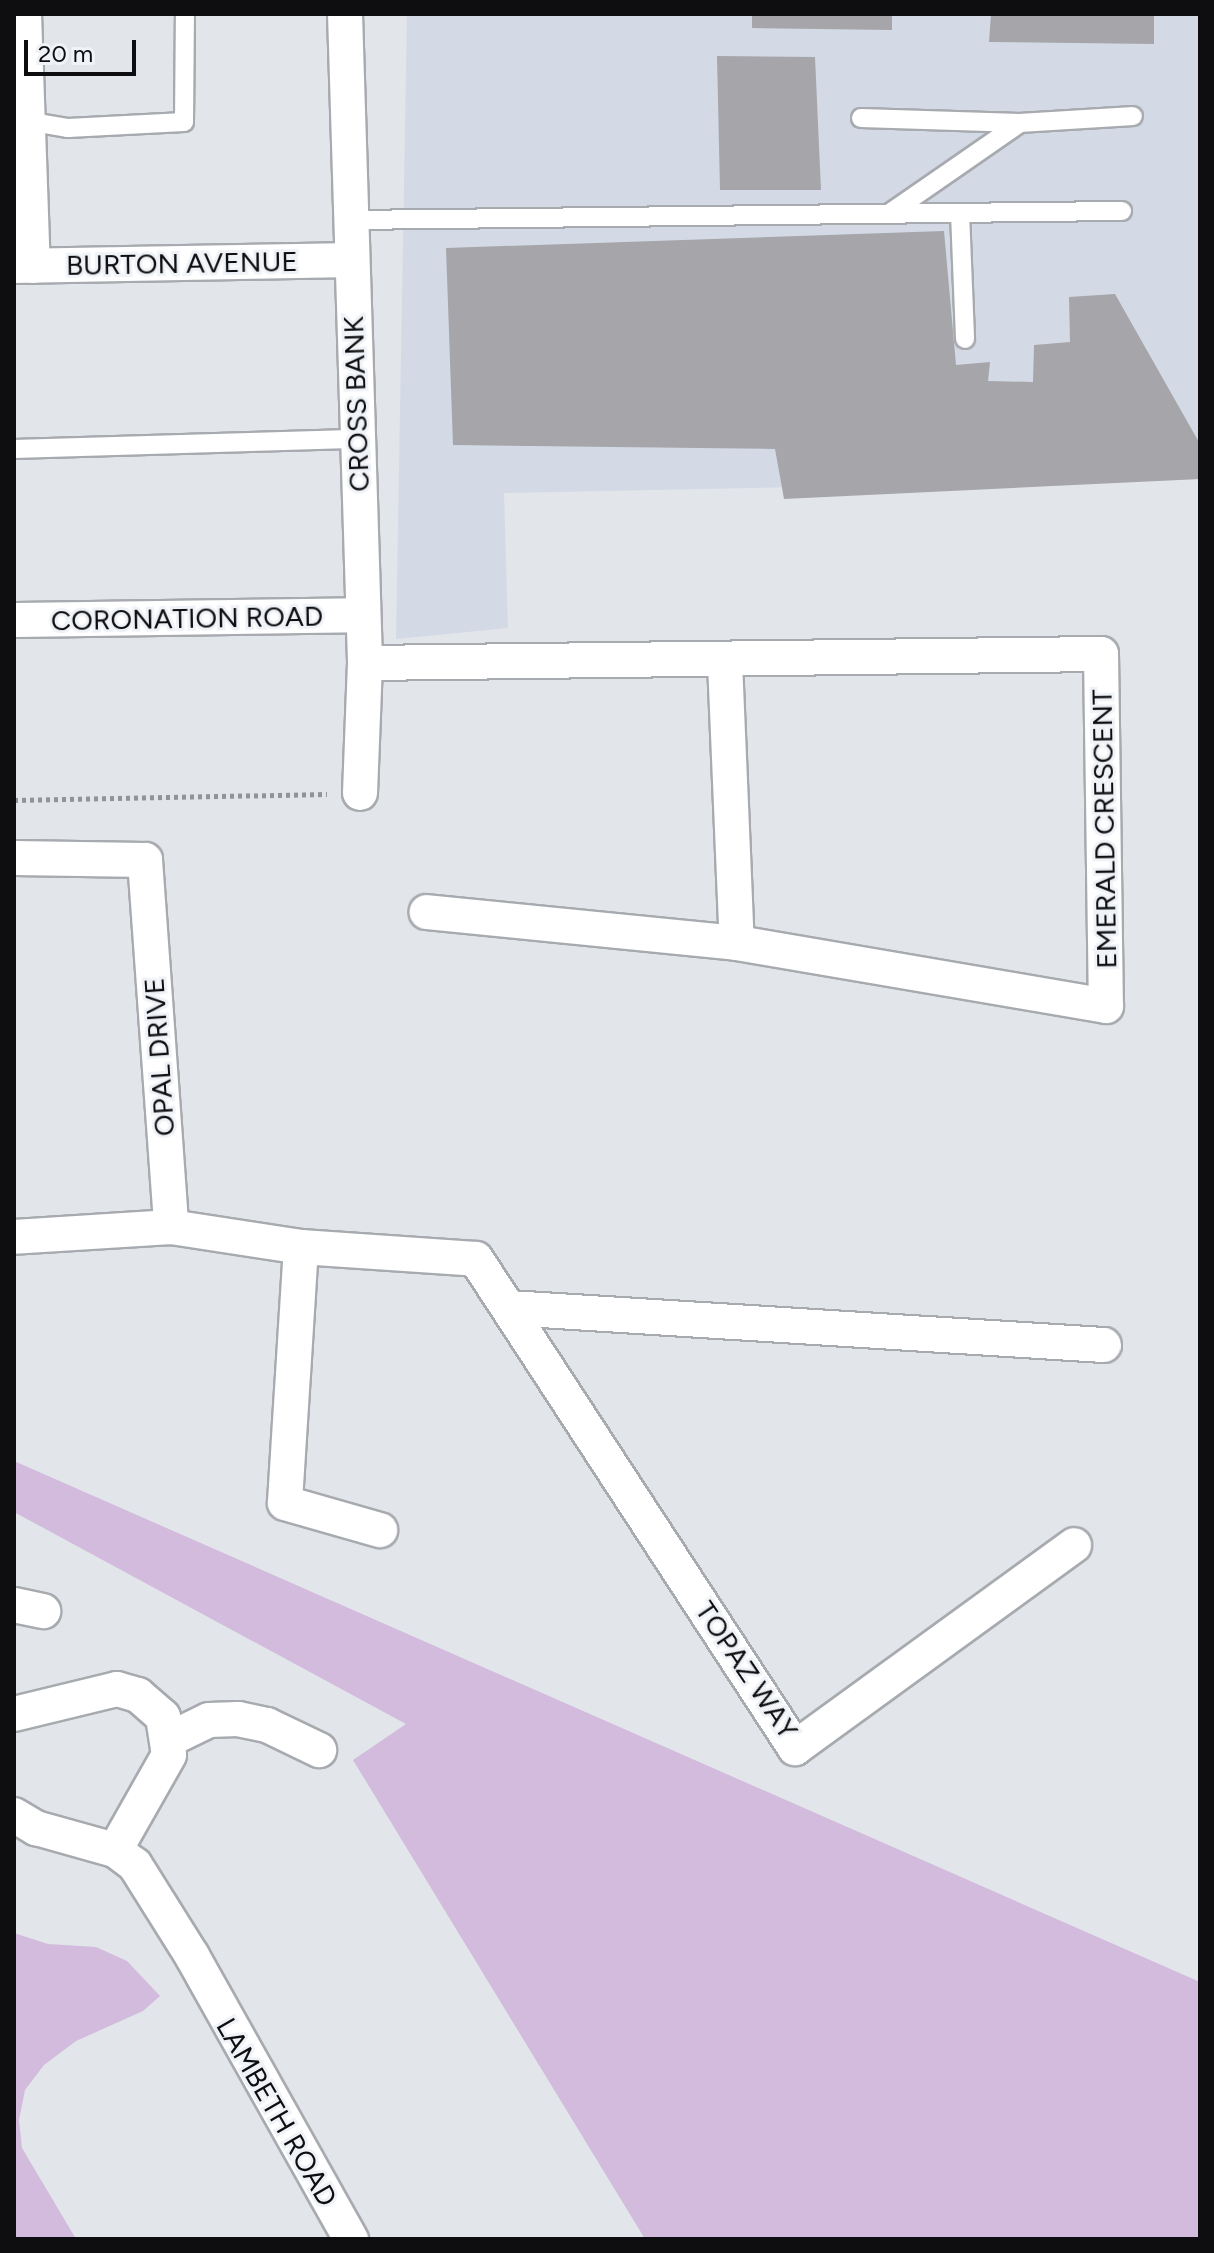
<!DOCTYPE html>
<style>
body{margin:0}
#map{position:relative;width:1214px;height:2253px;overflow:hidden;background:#e2e5ea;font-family:Figtree,sans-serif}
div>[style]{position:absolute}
.built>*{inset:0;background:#d3dae5}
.green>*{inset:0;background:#d2bbdc}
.building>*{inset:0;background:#a5a5aa}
.path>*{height:5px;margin-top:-2.5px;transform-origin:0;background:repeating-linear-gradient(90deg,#919397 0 4px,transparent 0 8px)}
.roads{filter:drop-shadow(2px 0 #a7aaaf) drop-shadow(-2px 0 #a7aaaf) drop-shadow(0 2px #a7aaaf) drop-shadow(0 -2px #a7aaaf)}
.lane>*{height:18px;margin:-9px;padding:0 9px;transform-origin:9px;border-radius:9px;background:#fff}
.street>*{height:34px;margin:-17px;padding:0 17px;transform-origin:17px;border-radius:17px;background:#fff}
span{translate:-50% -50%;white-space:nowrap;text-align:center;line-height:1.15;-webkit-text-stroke:6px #eff2f7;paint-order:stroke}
.street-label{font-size:28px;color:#0e0e10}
.frame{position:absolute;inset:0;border:16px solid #0e0e10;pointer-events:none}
.scale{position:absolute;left:24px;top:40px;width:112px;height:36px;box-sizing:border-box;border:4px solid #0e0e10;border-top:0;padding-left:10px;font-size:24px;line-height:28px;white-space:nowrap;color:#0e0e10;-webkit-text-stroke:6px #eff2f7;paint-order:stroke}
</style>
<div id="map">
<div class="built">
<div style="clip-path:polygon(407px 14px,1200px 14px,1200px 479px,504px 493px,508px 628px,396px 639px)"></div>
</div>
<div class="green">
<div style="clip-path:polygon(14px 1461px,1200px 1982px,1200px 2239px,645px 2239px,353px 1760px,406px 1724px,14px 1512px)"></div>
<div style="clip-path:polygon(14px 1933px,48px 1944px,96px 1947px,127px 1961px,160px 1996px,143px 2011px,76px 2041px,44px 2065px,25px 2090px,19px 2120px,22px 2148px,76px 2239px,14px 2239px)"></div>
</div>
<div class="building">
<div style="clip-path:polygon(752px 14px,892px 14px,892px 30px,752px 28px)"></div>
<div style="clip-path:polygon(991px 14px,1154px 14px,1154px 44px,989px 42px)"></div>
<div style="clip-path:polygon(717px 56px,815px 57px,821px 190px,720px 190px)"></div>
<div style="clip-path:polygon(944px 231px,956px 365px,990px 362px,988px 381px,1033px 382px,1034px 345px,1070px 342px,1069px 297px,1115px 294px,1200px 444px,1200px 479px,784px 499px,775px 449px,453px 445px,446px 248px)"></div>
</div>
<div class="path">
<div style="left:14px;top:800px;width:313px;rotate:-1.1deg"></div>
</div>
<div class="roads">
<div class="lane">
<div style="left:861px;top:118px;width:159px;rotate:1.8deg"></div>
<div style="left:21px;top:120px;width:48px;rotate:9.7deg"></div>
<div style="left:68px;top:128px;width:116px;rotate:-3deg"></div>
<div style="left:184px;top:122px;width:108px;rotate:-89.5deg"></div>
<div style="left:890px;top:213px;width:158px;rotate:-34.7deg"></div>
<div style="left:1020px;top:123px;width:113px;rotate:-3.5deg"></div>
<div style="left:960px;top:213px;width:126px;rotate:87.7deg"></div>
<div style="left:350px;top:220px;width:772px;rotate:-0.67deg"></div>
<div style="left:14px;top:449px;width:345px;rotate:-1.7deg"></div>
</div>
<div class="street">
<div style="left:24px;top:14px;width:252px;rotate:88deg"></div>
<div style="left:345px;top:14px;width:649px;rotate:88.23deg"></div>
<div style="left:365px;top:663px;width:130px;rotate:92.2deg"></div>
<div style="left:14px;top:266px;width:337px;rotate:-1deg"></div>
<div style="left:14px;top:620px;width:346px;rotate:-0.8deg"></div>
<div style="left:725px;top:662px;width:281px;rotate:87.6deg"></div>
<div style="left:365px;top:663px;width:736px;rotate:-0.7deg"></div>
<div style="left:1101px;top:654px;width:352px;rotate:89.2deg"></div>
<div style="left:1106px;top:1006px;width:374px;rotate:-170.3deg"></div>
<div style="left:737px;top:943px;width:312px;rotate:-174.3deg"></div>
<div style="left:14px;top:858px;width:131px;rotate:0.9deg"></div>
<div style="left:145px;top:860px;width:368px;rotate:85.9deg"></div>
<div style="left:171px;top:1227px;width:157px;rotate:176.4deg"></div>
<div style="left:171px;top:1227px;width:132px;rotate:8.7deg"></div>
<div style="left:301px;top:1247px;width:175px;rotate:3.9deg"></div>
<div style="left:476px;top:1259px;width:584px;rotate:56.88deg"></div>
<div style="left:795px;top:1748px;width:345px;rotate:-36deg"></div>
<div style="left:301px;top:1247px;width:256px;rotate:93.6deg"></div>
<div style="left:285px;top:1503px;width:99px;rotate:15.9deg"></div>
<div style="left:509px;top:1308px;width:596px;rotate:3.56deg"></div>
<div style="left:14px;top:1605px;width:30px;rotate:12deg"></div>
<div style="left:14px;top:1714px;width:106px;rotate:-13.6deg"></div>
<div style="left:117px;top:1689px;width:22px;rotate:16deg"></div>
<div style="left:138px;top:1695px;width:33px;rotate:41deg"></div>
<div style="left:163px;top:1717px;width:38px;rotate:81deg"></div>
<div style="left:169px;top:1755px;width:109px;rotate:119.6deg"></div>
<div style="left:170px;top:1739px;width:43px;rotate:-26deg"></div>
<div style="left:209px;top:1720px;width:29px;rotate:-2deg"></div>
<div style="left:238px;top:1719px;width:30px;rotate:12deg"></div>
<div style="left:267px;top:1725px;width:58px;rotate:25.7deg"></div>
<div style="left:14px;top:1815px;width:26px;rotate:31deg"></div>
<div style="left:36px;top:1828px;width:82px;rotate:15.6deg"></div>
<div style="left:115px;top:1850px;width:25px;rotate:37deg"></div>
<div style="left:135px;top:1865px;width:107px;rotate:57.9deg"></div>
<div style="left:192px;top:1956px;width:325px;rotate:60.7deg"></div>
</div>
</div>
<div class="street-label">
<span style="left:182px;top:263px;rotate:-1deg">BURTON AVENUE</span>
<span style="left:356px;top:404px;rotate:-92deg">CROSS BANK</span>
<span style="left:187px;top:618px;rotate:-1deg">CORONATION ROAD</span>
<span style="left:1104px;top:829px;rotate:-91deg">EMERALD CRESCENT</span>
<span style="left:159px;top:1057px;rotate:-94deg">OPAL DRIVE</span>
<span style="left:747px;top:1670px;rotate:56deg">TOPAZ WAY</span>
<span style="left:277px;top:2112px;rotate:60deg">LAMBETH ROAD</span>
</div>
<div class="frame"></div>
<div class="scale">20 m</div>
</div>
